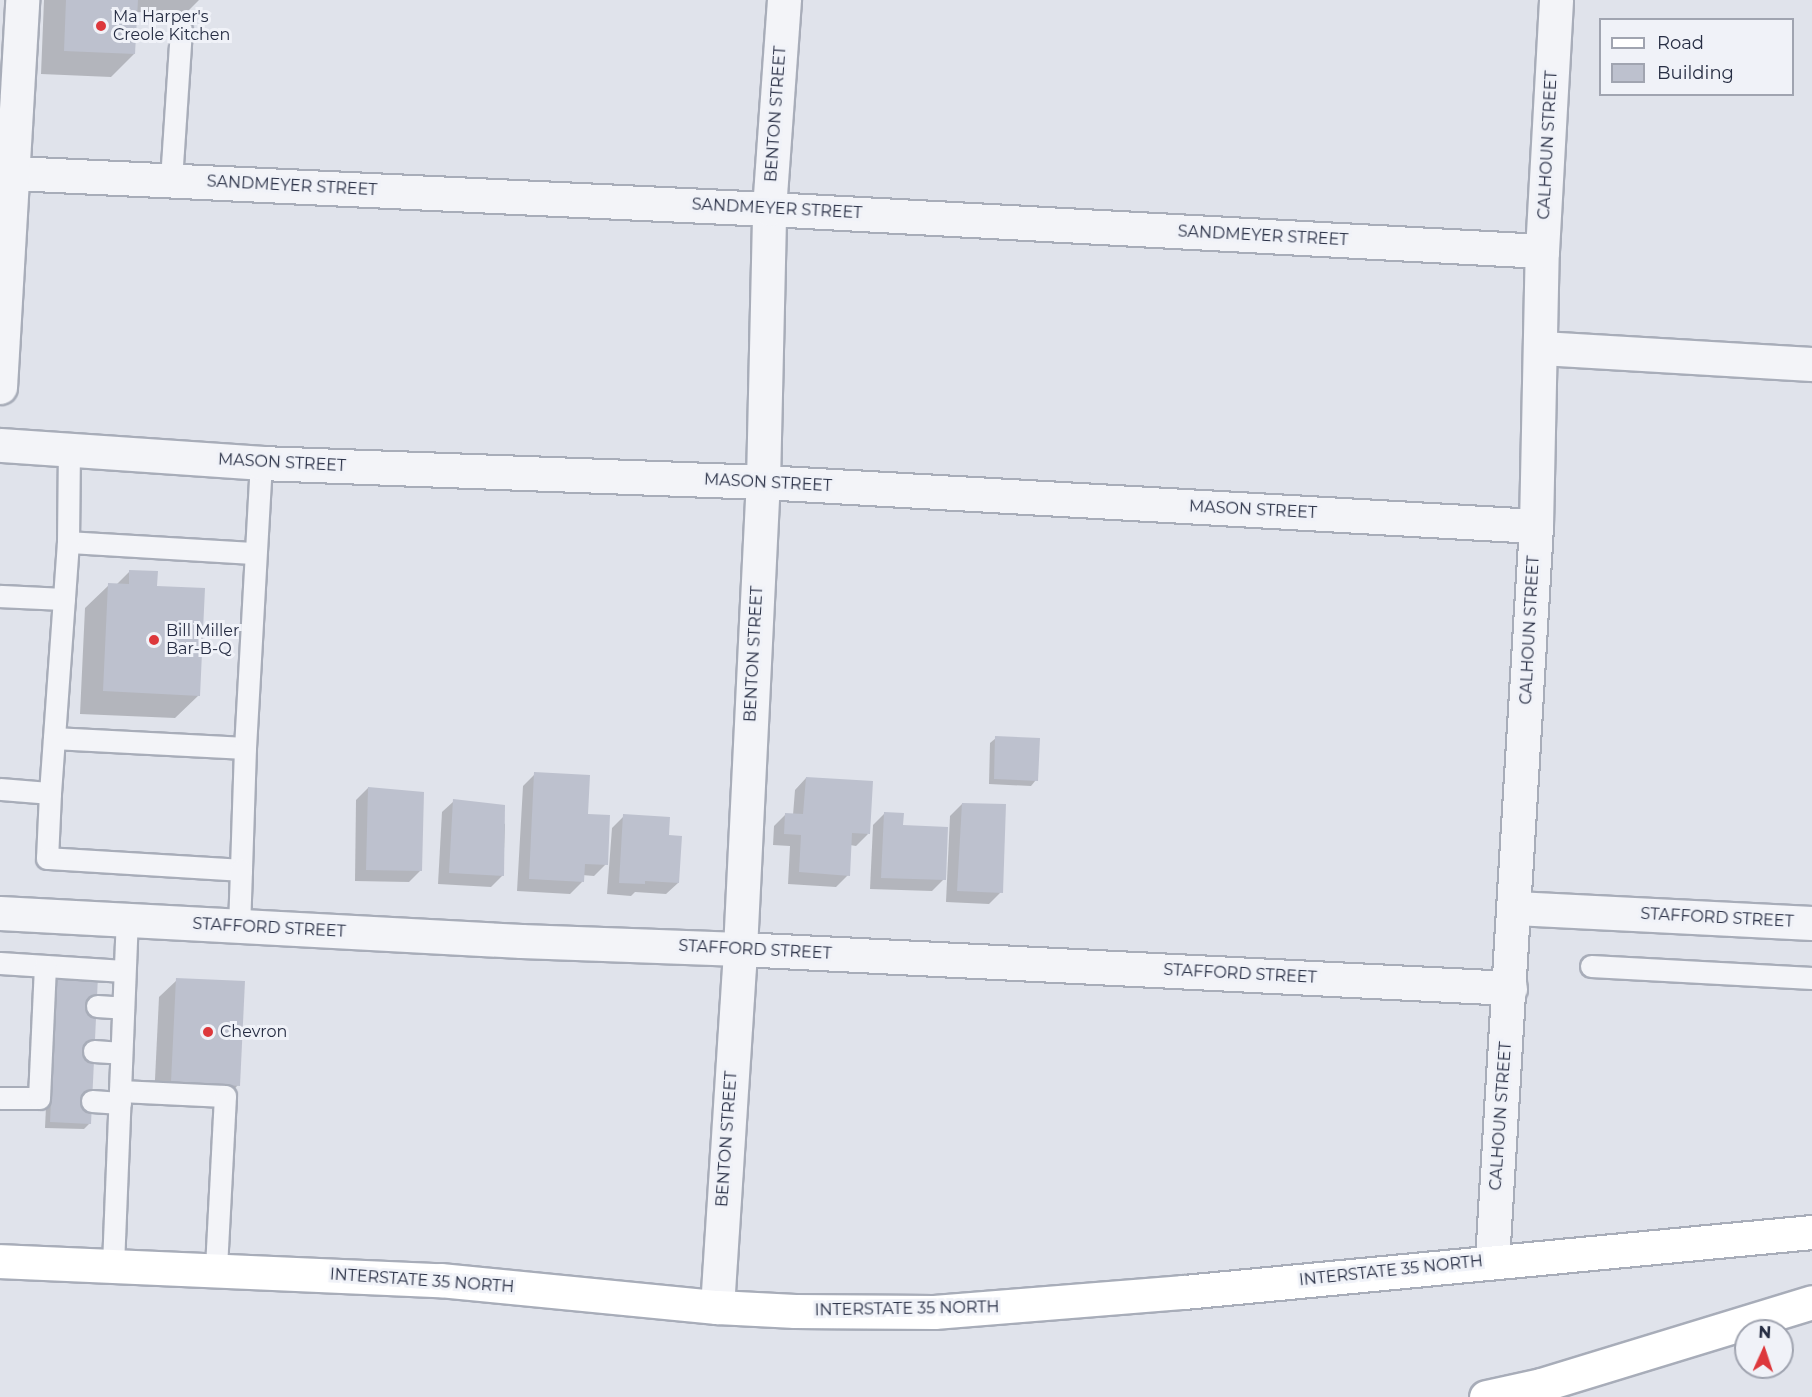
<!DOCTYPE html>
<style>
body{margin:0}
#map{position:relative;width:1812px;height:1397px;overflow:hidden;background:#e0e3eb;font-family:Montserrat,sans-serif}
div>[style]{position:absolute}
.shadow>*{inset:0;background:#0003}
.building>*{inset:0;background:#bdc1ce}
.roads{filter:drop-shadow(2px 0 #a8adb9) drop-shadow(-2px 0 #a8adb9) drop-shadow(0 2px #a8adb9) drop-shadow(0 -2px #a8adb9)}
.service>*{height:21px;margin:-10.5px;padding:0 10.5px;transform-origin:10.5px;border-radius:10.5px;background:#f3f4f8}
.minor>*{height:33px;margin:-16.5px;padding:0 16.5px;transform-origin:16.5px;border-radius:16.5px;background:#f3f4f8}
.tertiary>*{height:33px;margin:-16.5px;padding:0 16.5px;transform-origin:16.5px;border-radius:16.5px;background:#f3f4f8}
.secondary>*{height:33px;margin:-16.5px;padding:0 16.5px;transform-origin:16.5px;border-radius:16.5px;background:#fff}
.motorway>*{height:33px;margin:-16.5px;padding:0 16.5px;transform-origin:16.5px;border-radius:16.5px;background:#fff}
.dots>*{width:16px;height:16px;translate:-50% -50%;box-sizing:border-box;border:3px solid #f0f2f8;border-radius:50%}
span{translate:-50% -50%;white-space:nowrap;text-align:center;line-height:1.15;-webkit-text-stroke:6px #f0f2f8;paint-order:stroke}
.poi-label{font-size:16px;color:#272e44}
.left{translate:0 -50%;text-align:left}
.street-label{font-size:16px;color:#272e44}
.legend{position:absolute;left:1599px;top:18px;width:195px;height:78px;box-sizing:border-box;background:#f0f2f8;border:2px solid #a0a4b0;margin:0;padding:8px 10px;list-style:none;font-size:18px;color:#272e44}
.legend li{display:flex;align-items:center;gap:12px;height:30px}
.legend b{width:30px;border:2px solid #a0a4b0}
.north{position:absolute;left:1734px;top:1319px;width:60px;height:60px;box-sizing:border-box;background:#f0f2f8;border:2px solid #a0a4b0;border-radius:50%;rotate:3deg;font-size:16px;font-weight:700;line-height:24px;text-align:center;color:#272e44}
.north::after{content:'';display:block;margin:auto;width:21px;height:27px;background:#dd383c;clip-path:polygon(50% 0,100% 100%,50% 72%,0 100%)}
</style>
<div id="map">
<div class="shadow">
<div style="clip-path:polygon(44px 0,199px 0,185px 14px,136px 12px,134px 54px,111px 77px,41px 74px)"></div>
<div style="clip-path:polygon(130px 571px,155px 587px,199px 695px,175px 718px,80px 714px,85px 608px,109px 585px,116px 585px)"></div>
<div style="clip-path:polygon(996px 738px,1036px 780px,1031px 786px,989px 784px,990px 743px)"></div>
<div style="clip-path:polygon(535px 774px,586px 815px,606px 864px,594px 876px,582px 875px,582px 882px,570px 894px,517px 891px,523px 786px)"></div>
<div style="clip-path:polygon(806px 778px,868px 834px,856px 846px,850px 845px,848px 875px,836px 887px,788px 884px,790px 846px,773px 845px,774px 826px,786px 814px,793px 815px,795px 790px)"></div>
<div style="clip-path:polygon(368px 788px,421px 870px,409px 882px,355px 881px,356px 800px)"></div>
<div style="clip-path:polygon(454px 801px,505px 824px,503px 875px,491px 887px,438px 884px,442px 812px)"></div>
<div style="clip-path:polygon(962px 804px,1001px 892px,989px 904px,946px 902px,950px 816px)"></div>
<div style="clip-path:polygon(885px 813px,902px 826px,944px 879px,932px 891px,870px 889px,873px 825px)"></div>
<div style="clip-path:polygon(624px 816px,667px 836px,678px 883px,666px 894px,635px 892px,631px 896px,607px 894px,612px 828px)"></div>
<div style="clip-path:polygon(57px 975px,90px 1123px,84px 1129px,45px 1128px,52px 981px)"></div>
<div style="clip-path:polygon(177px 980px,238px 1085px,221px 1103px,154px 1100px,159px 997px)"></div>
</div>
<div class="building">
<div style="clip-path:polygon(66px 0,138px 0,135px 54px,64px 51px)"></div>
<div style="clip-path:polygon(129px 570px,158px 571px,157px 586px,205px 588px,200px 696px,103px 691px,108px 583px,129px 584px)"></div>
<div style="clip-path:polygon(995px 736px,1040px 738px,1038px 781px,994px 779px)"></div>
<div style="clip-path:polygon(534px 772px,590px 775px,588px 814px,610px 815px,608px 865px,585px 864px,584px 882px,529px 879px)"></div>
<div style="clip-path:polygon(806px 777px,873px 781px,870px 834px,852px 833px,850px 876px,799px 872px,801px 835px,784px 834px,785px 813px,803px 814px)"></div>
<div style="clip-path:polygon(368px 787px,424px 792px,422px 871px,366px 870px)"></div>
<div style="clip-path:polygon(453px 799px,505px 805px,504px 876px,449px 873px)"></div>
<div style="clip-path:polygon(962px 803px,1006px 804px,1003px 893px,957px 891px)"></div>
<div style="clip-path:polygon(884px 812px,904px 813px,903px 825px,948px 827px,946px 880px,881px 878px)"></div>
<div style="clip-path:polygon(623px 814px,670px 817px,669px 835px,682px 836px,679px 883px,645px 881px,645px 884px,619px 883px)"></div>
<div style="clip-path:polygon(57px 973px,98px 976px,91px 1124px,50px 1122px)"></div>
<div style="clip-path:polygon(176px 978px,245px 981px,240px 1086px,171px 1082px)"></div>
</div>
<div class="roads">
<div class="service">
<div style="left:171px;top:180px;width:151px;rotate:-86.2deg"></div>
<div style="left:68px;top:542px;width:187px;rotate:3.4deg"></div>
<div style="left:0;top:596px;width:64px;rotate:2.7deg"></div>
<div style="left:54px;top:738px;width:191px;rotate:3deg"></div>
<div style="left:245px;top:748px;width:122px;rotate:91.9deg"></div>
<div style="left:245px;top:748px;width:285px;rotate:-86.8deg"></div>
<div style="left:0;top:789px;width:50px;rotate:4.6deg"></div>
<div style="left:50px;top:793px;width:252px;rotate:-85.9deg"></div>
<div style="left:68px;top:542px;width:92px;rotate:-89.4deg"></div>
<div style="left:50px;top:793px;width:65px;rotate:92.6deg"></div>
<div style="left:47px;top:858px;width:194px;rotate:3.5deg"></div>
<div style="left:241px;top:870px;width:56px;rotate:92deg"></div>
<div style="left:0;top:963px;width:124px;rotate:3.7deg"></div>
<div style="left:1591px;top:966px;width:221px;rotate:3.1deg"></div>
<div style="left:97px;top:1006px;width:26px;rotate:4deg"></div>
<div style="left:94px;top:1051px;width:27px;rotate:4deg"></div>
<div style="left:120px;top:1091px;width:105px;rotate:2.7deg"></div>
<div style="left:225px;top:1096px;width:172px;rotate:93deg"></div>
<div style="left:0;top:1098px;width:39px"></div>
<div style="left:39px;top:1098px;width:132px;rotate:-87.4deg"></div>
<div style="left:92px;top:1101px;width:28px;rotate:4deg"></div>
<div style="left:113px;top:1265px;width:345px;rotate:-87.7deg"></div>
</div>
<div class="minor">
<div style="left:13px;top:173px;width:757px;rotate:2.73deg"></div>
<div style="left:769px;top:209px;width:774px;rotate:3.11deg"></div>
<div style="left:1541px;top:348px;width:271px;rotate:3.4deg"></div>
<div style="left:0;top:445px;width:262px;rotate:3.9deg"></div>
<div style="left:261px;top:463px;width:502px;rotate:2.17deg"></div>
<div style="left:763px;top:482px;width:774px;rotate:3.26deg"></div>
<div style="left:1515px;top:908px;width:297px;rotate:2.9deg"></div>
<div style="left:0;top:913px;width:522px;rotate:3.08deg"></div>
<div style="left:521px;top:941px;width:219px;rotate:2.1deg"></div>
<div style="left:740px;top:949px;width:771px;rotate:2.9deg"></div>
<div style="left:1492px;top:1260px;width:735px;rotate:-86.57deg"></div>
<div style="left:1536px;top:526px;width:275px;rotate:-88.8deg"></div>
<div style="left:1542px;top:251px;width:251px;rotate:-86.8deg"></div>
<div style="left:717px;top:1307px;width:359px;rotate:-86.3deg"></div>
<div style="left:740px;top:949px;width:468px;rotate:-87.2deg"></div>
<div style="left:763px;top:482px;width:273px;rotate:-88.7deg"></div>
<div style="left:769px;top:209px;width:210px;rotate:-85.9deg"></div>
</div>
<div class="tertiary">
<div style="left:0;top:387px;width:388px;rotate:-86.7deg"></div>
</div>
<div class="secondary">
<div style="left:0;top:1261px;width:440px;rotate:2.5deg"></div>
<div style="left:440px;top:1280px;width:278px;rotate:5.6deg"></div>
<div style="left:717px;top:1307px;width:78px;rotate:2.9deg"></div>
<div style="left:795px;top:1311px;width:139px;rotate:0.4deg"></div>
<div style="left:934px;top:1312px;width:251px;rotate:-4.6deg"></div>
<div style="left:1184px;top:1292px;width:631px;rotate:-5.46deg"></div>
</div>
<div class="motorway">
<div style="left:1486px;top:1397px;width:56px;rotate:-12.3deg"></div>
<div style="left:1541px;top:1385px;width:283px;rotate:-17deg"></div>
</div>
</div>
<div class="dots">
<div style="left:101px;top:26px;background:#dd383c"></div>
<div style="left:154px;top:640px;background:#dd383c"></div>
<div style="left:208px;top:1032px;background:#dd383c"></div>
</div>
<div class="poi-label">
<span class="left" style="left:113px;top:26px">Ma Harper's<br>Creole Kitchen</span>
<span class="left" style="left:166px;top:640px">Bill Miller<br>Bar-B-Q</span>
<span class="left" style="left:220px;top:1032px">Chevron</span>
</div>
<div class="street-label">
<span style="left:776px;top:114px;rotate:-86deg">BENTON STREET</span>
<span style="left:1548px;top:145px;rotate:-87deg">CALHOUN STREET</span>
<span style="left:292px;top:186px;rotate:3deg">SANDMEYER STREET</span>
<span style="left:777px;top:209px;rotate:3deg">SANDMEYER STREET</span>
<span style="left:1263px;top:236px;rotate:3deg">SANDMEYER STREET</span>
<span style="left:282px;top:463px;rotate:3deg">MASON STREET</span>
<span style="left:768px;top:483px;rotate:3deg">MASON STREET</span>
<span style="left:1253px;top:510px;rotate:3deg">MASON STREET</span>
<span style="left:1530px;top:630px;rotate:-87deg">CALHOUN STREET</span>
<span style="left:754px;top:654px;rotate:-87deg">BENTON STREET</span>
<span style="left:1717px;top:918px;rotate:3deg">STAFFORD STREET</span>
<span style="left:269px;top:928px;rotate:3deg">STAFFORD STREET</span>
<span style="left:755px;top:950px;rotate:3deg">STAFFORD STREET</span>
<span style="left:1240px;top:974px;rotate:3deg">STAFFORD STREET</span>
<span style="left:1501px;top:1116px;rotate:-86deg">CALHOUN STREET</span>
<span style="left:727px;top:1139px;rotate:-86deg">BENTON STREET</span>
<span style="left:1391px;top:1271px;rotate:-6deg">INTERSTATE 35 NORTH</span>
<span style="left:422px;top:1281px;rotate:4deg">INTERSTATE 35 NORTH</span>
<span style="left:907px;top:1309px;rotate:-1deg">INTERSTATE 35 NORTH</span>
</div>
<ul class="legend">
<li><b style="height:8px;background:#fff"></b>Road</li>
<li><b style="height:16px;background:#bdc1ce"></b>Building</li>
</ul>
<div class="north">N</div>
</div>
